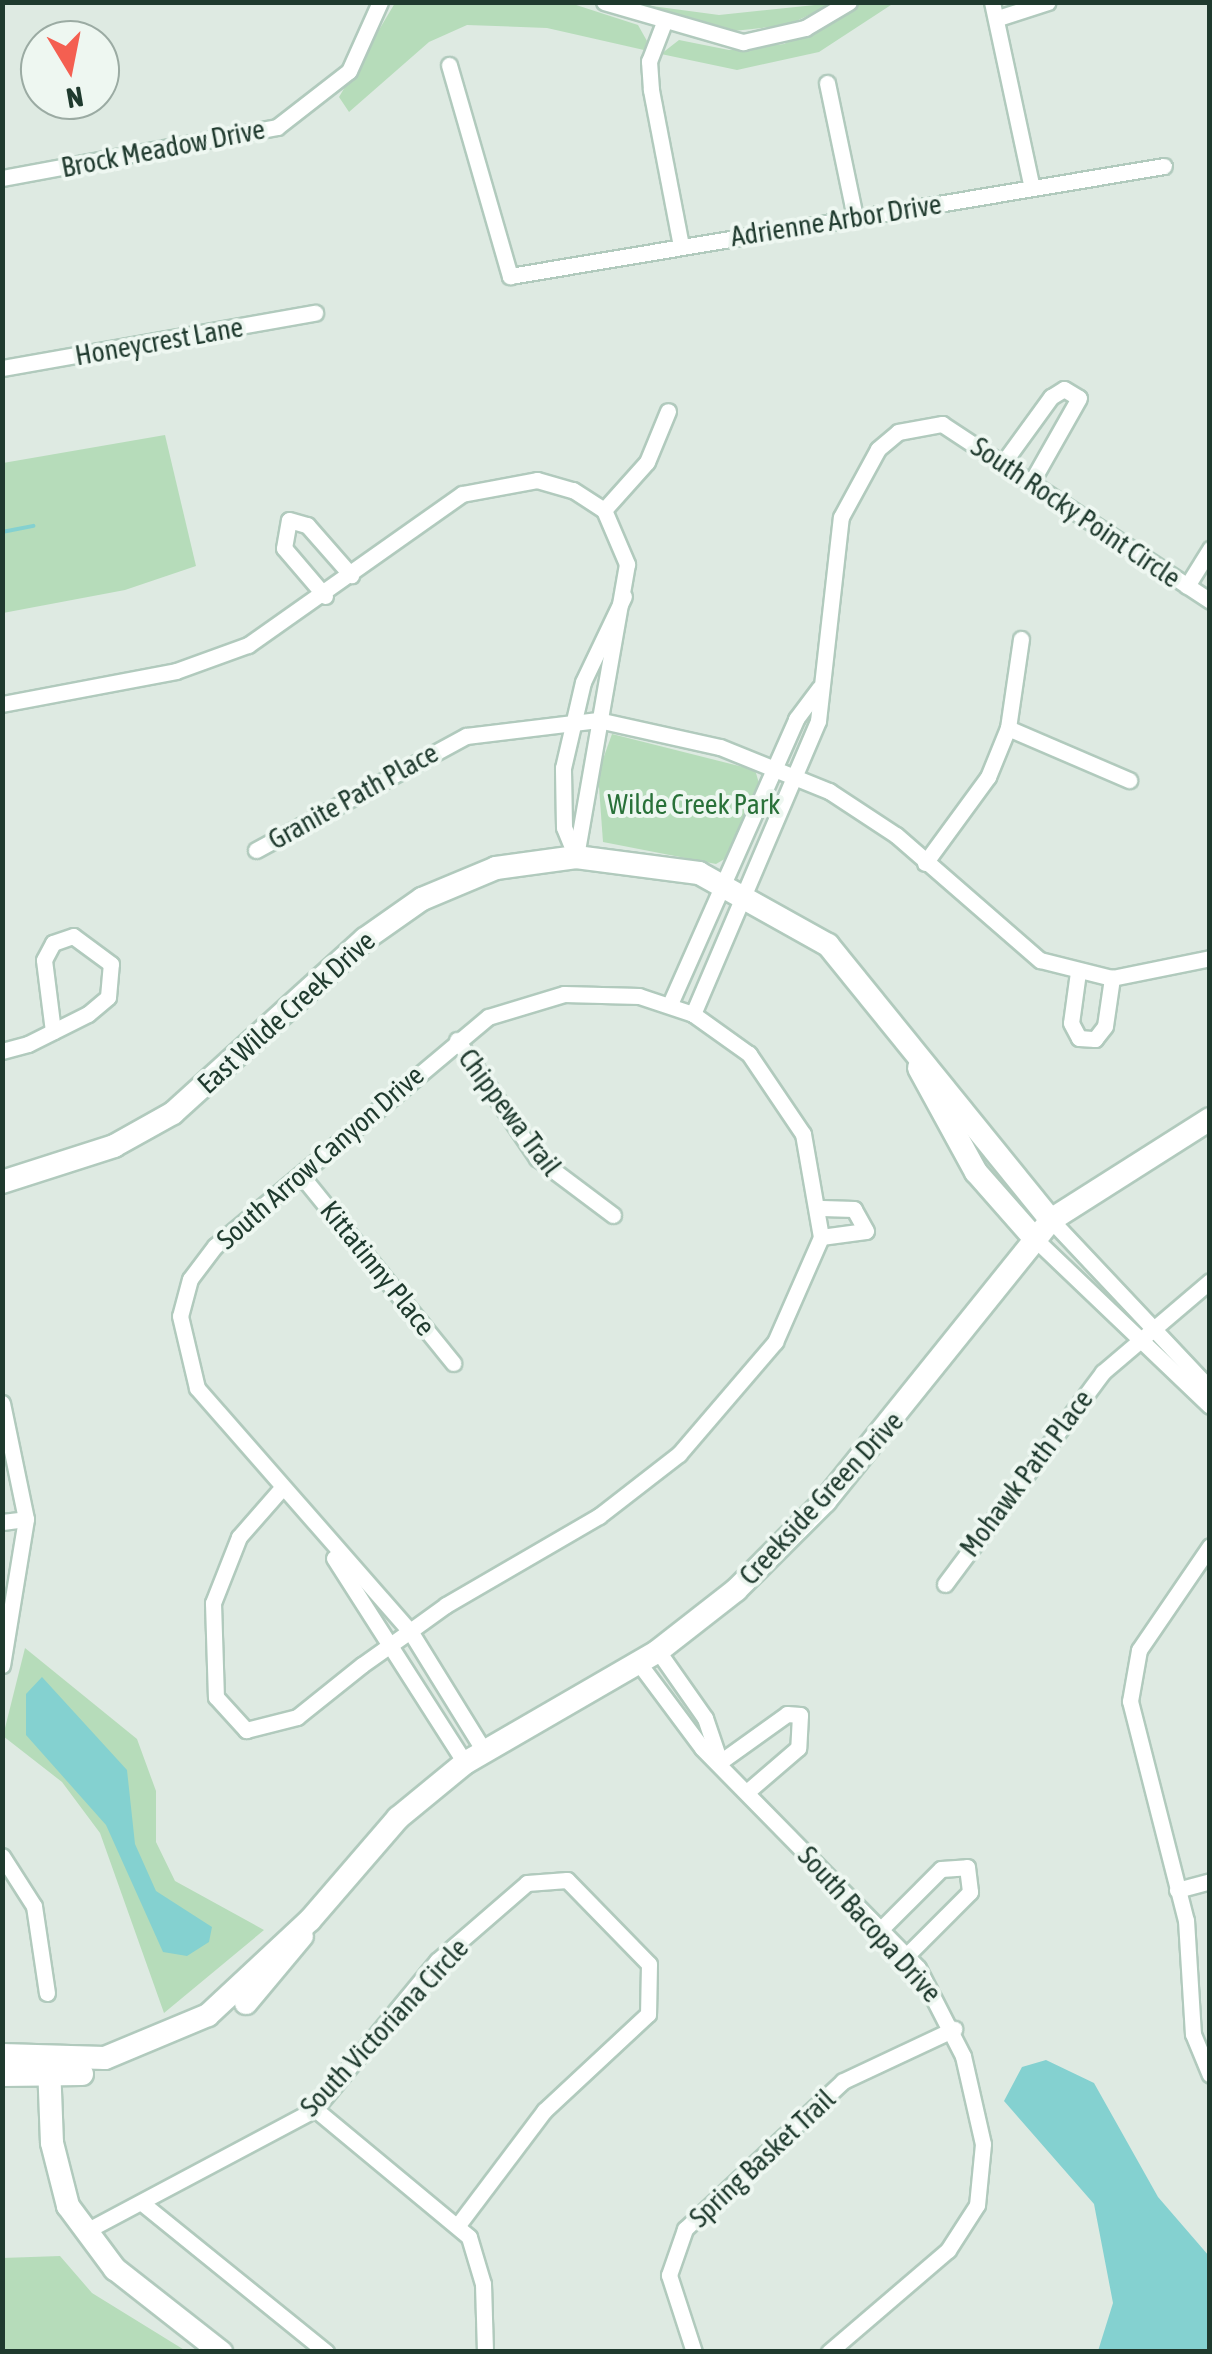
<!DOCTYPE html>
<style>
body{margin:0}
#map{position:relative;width:1212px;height:2354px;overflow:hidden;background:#deeae2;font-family:"Asap Condensed",sans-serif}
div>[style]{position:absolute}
.green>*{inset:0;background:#b6dcba}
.water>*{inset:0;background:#84d1d0}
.stream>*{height:4px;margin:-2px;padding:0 2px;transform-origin:2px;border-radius:2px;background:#84d1d0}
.roads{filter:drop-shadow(2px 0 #b1cabd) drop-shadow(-2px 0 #b1cabd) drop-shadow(0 2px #b1cabd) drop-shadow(0 -2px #b1cabd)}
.street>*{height:15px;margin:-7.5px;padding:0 7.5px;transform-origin:7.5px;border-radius:7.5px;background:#fff}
.secondary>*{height:22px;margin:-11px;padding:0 11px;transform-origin:11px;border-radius:11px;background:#fff}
span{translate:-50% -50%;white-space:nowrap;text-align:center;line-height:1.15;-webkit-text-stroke:8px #eef7f1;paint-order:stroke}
.street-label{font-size:28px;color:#1f3a2e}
.park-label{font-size:28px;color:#297139}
.frame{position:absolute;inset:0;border:5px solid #1f3a2e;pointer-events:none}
.north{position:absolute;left:20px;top:20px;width:100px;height:100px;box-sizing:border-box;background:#eef7f1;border:2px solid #9baba3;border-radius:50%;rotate:170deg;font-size:28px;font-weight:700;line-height:40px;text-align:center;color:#1f3a2e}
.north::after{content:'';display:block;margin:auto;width:35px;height:45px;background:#f45f51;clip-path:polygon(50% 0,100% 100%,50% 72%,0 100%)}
</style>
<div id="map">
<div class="green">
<div style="clip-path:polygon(395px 3px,570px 3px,638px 25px,647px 41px,644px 50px,547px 28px,467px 25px,429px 42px,349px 112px,339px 97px)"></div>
<div style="clip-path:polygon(629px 3px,719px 15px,834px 3px,788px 25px,724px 32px)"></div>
<div style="clip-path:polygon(862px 3px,894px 3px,819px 52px,737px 70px,661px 54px,679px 40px,729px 50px,784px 44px)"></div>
<div style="clip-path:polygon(165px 435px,196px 566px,125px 590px,3px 613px,3px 463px)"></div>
<div style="clip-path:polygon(612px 734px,755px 770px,759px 783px,728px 857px,716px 864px,603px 842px,598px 773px)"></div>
<div style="clip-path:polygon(25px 1648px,137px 1739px,156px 1791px,156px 1842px,175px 1881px,264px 1930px,164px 2013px,100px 1833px,62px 1782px,3px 1736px)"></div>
<div style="clip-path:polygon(60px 2256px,92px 2293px,186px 2351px,3px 2351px,2px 2258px)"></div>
</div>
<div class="water">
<div style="clip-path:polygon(42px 1677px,127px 1770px,135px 1844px,156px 1891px,212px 1927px,209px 1942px,187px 1956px,163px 1952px,106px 1825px,26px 1735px,26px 1694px)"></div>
<div style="clip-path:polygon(1046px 2060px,1094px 2083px,1158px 2197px,1209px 2256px,1209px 2351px,1098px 2351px,1113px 2303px,1094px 2204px,1004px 2101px,1022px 2067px)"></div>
</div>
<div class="stream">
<div style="left:2px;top:532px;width:32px;rotate:-11deg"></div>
</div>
<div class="roads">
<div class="street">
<div style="left:604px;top:2px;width:145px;rotate:16.1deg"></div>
<div style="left:743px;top:42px;width:64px;rotate:-12.7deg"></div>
<div style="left:805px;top:28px;width:51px;rotate:-30.6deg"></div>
<div style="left:992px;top:2px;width:190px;rotate:77.9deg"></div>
<div style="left:998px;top:18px;width:52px;rotate:-17.7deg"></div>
<div style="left:663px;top:25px;width:39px;rotate:111deg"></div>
<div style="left:649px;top:61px;width:29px;rotate:86deg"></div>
<div style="left:651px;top:90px;width:159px;rotate:79.1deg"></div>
<div style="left:449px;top:65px;width:220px;rotate:73.9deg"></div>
<div style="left:510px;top:276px;width:663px;rotate:-9.55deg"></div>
<div style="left:827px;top:83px;width:137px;rotate:78.2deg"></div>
<div style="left:2px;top:178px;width:280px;rotate:-10.5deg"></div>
<div style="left:277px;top:127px;width:91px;rotate:-37.9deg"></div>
<div style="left:349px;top:71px;width:76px;rotate:-65.8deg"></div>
<div style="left:2px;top:368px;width:318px;rotate:-10deg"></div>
<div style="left:1003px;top:463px;width:82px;rotate:-54deg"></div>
<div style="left:1051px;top:397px;width:15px;rotate:-32deg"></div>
<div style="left:1064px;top:389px;width:17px;rotate:31deg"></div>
<div style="left:1079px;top:398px;width:98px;rotate:119.5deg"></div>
<div style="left:604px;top:510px;width:64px;rotate:-48.1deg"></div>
<div style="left:647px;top:462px;width:55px;rotate:-67.6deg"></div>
<div style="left:1187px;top:586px;width:44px;rotate:-58.1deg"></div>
<div style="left:325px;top:596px;width:63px;rotate:-130.5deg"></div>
<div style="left:284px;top:548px;width:28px;rotate:-80deg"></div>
<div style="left:289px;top:520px;width:19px;rotate:16deg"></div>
<div style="left:307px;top:525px;width:67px;rotate:48.7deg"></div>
<div style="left:2px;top:704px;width:177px;rotate:-10.7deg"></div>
<div style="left:176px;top:671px;width:77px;rotate:-19.9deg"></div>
<div style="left:248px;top:645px;width:262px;rotate:-35.2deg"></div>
<div style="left:462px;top:494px;width:76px;rotate:-10.6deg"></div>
<div style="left:537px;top:480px;width:37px;rotate:16deg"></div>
<div style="left:573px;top:490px;width:37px;rotate:33deg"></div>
<div style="left:604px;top:510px;width:59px;rotate:66.9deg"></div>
<div style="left:627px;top:564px;width:297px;rotate:99.9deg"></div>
<div style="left:1008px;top:728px;width:132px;rotate:23.3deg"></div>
<div style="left:256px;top:850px;width:239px;rotate:-28.5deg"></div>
<div style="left:466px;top:736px;width:133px;rotate:-6.9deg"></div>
<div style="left:598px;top:720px;width:125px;rotate:12.5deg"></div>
<div style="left:720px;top:747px;width:118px;rotate:22deg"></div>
<div style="left:829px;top:791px;width:80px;rotate:33.3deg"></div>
<div style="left:896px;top:835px;width:191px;rotate:41deg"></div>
<div style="left:1040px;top:960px;width:74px;rotate:14deg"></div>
<div style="left:1112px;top:978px;width:100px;rotate:-11.5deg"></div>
<div style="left:576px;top:857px;width:32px;rotate:-112deg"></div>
<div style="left:564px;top:827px;width:59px;rotate:-91deg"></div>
<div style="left:563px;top:768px;width:88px;rotate:-76.9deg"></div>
<div style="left:583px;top:682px;width:95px;rotate:-64.5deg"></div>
<div style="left:925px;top:863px;width:107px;rotate:-53.8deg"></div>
<div style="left:988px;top:777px;width:53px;rotate:-67.8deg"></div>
<div style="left:1008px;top:728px;width:90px;rotate:-81.7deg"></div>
<div style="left:1078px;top:972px;width:51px;rotate:97.8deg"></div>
<div style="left:1071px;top:1023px;width:17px;rotate:62deg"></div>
<div style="left:1079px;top:1038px;width:16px;rotate:4deg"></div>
<div style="left:1095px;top:1039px;width:16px;rotate:-52deg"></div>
<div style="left:1105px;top:1026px;width:49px;rotate:-81.7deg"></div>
<div style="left:670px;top:1004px;width:312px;rotate:-66.1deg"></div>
<div style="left:796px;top:719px;width:39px;rotate:-53deg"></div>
<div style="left:693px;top:1014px;width:319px;rotate:-66.9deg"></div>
<div style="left:818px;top:721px;width:205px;rotate:-83.6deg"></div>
<div style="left:841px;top:517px;width:77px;rotate:-61.4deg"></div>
<div style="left:878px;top:449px;width:26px;rotate:-40deg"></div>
<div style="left:898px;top:432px;width:45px;rotate:-10.3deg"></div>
<div style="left:942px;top:424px;width:321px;rotate:33.4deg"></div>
<div style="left:457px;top:1040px;width:143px;rotate:55.9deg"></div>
<div style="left:537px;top:1158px;width:95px;rotate:36.9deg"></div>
<div style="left:2px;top:1051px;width:27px;rotate:-15deg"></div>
<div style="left:28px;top:1044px;width:67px;rotate:-26.6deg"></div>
<div style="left:88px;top:1014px;width:26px;rotate:-40deg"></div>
<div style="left:108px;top:997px;width:33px;rotate:-85deg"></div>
<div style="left:111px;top:964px;width:47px;rotate:-143.6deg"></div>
<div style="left:73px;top:936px;width:21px;rotate:161deg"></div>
<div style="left:53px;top:943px;width:19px;rotate:118deg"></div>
<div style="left:44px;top:960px;width:72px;rotate:82.8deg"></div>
<div style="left:301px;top:1175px;width:242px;rotate:51deg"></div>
<div style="left:1051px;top:1220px;width:232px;rotate:46.7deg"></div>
<div style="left:821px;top:1237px;width:45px;rotate:-7.6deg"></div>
<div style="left:866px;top:1231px;width:25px;rotate:-119deg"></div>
<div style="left:854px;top:1209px;width:32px;rotate:-178deg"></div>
<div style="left:1034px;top:1238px;width:243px;rotate:43.7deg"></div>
<div style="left:2px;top:1403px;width:118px;rotate:78.3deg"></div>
<div style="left:26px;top:1519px;width:148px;rotate:99.3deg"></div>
<div style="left:281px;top:1489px;width:64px;rotate:131.2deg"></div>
<div style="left:239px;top:1537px;width:71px;rotate:111.5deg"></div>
<div style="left:213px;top:1603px;width:94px;rotate:88.2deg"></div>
<div style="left:216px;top:1697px;width:45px;rotate:47.7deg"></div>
<div style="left:246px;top:1730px;width:53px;rotate:-14.3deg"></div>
<div style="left:297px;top:1717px;width:83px;rotate:-38.7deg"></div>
<div style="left:362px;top:1665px;width:59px;rotate:-35.3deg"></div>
<div style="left:410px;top:1631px;width:44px;rotate:-35.8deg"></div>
<div style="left:446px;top:1605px;width:177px;rotate:-30.2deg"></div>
<div style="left:599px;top:1516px;width:101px;rotate:-37.8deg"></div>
<div style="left:679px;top:1454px;width:148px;rotate:-49.4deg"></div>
<div style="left:775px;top:1342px;width:115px;rotate:-66.3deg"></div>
<div style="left:821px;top:1237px;width:105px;rotate:-99.9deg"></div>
<div style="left:803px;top:1134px;width:97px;rotate:-124deg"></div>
<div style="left:749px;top:1054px;width:69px;rotate:-144.5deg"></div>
<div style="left:693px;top:1014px;width:57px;rotate:-161.6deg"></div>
<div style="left:639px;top:996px;width:75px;rotate:-178.5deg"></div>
<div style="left:564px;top:994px;width:79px;rotate:163.2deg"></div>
<div style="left:488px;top:1017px;width:356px;rotate:140deg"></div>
<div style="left:215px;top:1246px;width:41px;rotate:127.1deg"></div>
<div style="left:190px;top:1279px;width:38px;rotate:105deg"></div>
<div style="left:180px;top:1316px;width:74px;rotate:76.7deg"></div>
<div style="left:197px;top:1388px;width:323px;rotate:48.8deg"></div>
<div style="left:410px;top:1631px;width:141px;rotate:58.3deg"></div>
<div style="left:2px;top:1522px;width:24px;rotate:-7deg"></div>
<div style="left:1210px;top:1546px;width:126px;rotate:124.3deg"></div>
<div style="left:1139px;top:1650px;width:52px;rotate:100deg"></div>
<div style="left:1130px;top:1701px;width:226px;rotate:75.7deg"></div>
<div style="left:1186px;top:1920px;width:114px;rotate:86.5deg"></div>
<div style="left:1193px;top:2034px;width:44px;rotate:67.5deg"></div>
<div style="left:334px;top:1558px;width:243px;rotate:57.4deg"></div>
<div style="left:945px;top:1584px;width:264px;rotate:-53.3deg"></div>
<div style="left:1103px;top:1372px;width:140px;rotate:-40.4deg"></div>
<div style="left:658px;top:1651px;width:82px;rotate:55deg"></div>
<div style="left:705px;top:1718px;width:46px;rotate:71.2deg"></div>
<div style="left:638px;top:1662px;width:107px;rotate:53.3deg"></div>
<div style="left:702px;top:1748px;width:308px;rotate:45.5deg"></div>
<div style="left:918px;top:1968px;width:99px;rotate:62.9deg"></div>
<div style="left:963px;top:2056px;width:90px;rotate:77.2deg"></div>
<div style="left:983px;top:2144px;width:61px;rotate:95.6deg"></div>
<div style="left:977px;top:2205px;width:54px;rotate:122.8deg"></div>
<div style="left:948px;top:2250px;width:157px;rotate:139.4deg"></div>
<div style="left:720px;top:1762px;width:82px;rotate:-35.6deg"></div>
<div style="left:787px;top:1714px;width:13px;rotate:4deg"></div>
<div style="left:800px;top:1715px;width:33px;rotate:93deg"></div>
<div style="left:798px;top:1748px;width:66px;rotate:139.3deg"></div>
<div style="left:2px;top:1856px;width:59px;rotate:57.4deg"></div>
<div style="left:34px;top:1906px;width:88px;rotate:81.5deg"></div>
<div style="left:1177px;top:1890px;width:34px;rotate:-15deg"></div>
<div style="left:881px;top:1929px;width:85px;rotate:-45deg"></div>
<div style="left:941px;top:1869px;width:26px;rotate:-4deg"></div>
<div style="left:967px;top:1867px;width:25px;rotate:83deg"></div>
<div style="left:970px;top:1892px;width:91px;rotate:135deg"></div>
<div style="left:315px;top:2109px;width:200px;rotate:39.7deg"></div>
<div style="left:469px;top:2237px;width:49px;rotate:73.4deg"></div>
<div style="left:483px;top:2284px;width:68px;rotate:88.3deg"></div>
<div style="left:142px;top:2203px;width:237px;rotate:39deg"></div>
<div style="left:86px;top:2231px;width:259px;rotate:-28deg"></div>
<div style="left:315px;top:2109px;width:192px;rotate:-50.5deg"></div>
<div style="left:437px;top:1961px;width:119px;rotate:-40.9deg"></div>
<div style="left:527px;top:1883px;width:40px;rotate:-4.3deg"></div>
<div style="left:567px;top:1880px;width:117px;rotate:45.7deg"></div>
<div style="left:649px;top:1964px;width:50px;rotate:91.1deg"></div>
<div style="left:648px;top:2014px;width:142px;rotate:137deg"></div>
<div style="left:544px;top:2111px;width:141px;rotate:127deg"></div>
<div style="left:694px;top:2352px;width:81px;rotate:-108deg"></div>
<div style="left:669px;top:2275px;width:49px;rotate:-70.8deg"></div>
<div style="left:685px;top:2229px;width:216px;rotate:-43.1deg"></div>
<div style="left:843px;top:2081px;width:123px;rotate:-25.1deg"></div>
</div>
<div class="secondary">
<div style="left:919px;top:1068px;width:119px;rotate:61.3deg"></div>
<div style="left:976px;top:1172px;width:88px;rotate:48.7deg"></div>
<div style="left:2px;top:1182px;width:118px;rotate:-17.8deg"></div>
<div style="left:114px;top:1146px;width:68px;rotate:-29.2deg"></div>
<div style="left:173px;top:1113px;width:259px;rotate:-42.2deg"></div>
<div style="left:365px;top:939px;width:70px;rotate:-35.1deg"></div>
<div style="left:422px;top:899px;width:80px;rotate:-22.7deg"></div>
<div style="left:496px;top:868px;width:81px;rotate:-7.8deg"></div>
<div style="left:576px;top:857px;width:124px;rotate:7.4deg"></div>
<div style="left:699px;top:873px;width:148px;rotate:29.2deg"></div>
<div style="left:828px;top:945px;width:354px;rotate:51deg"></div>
<div style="left:246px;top:2003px;width:87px;rotate:-50.1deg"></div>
<div style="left:2px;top:2055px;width:103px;rotate:1.7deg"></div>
<div style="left:105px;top:2058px;width:112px;rotate:-22.7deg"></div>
<div style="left:208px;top:2015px;width:139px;rotate:-43deg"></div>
<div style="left:310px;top:1920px;width:135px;rotate:-49.2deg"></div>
<div style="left:398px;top:1818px;width:87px;rotate:-39.4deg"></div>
<div style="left:465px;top:1763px;width:223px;rotate:-30.1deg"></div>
<div style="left:658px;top:1651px;width:99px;rotate:-38deg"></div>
<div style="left:736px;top:1590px;width:126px;rotate:-45deg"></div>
<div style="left:825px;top:1501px;width:361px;rotate:-51.2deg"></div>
<div style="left:1051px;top:1220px;width:188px;rotate:-32.4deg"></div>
<div style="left:49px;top:2065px;width:78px;rotate:87.8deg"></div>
<div style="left:52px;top:2143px;width:65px;rotate:75.7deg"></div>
<div style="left:68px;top:2206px;width:79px;rotate:53.3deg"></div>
<div style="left:115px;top:2269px;width:135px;rotate:38.1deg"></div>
<div style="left:2px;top:2075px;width:80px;rotate:-0.7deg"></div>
</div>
</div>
<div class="street-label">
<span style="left:163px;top:148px;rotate:-11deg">Brock Meadow Drive</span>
<span style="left:836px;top:220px;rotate:-9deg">Adrienne Arbor Drive</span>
<span style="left:159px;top:341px;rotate:-10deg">Honeycrest Lane</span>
<span style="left:1076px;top:512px;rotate:34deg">South Rocky Point Circle</span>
<span style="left:353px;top:796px;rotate:-29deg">Granite Path Place</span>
<span style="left:286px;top:1012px;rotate:-42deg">East Wilde Creek Drive</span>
<span style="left:510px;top:1112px;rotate:53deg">Chippewa Trail</span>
<span style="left:320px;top:1157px;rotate:-41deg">South Arrow Canyon Drive</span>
<span style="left:378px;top:1268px;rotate:51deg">Kittatinny Place</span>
<span style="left:1026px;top:1473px;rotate:-53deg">Mohawk Path Place</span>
<span style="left:821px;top:1498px;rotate:-47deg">Creekside Green Drive</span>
<span style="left:870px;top:1924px;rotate:48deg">South Bacopa Drive</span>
<span style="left:384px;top:2027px;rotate:-47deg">South Victoriana Circle</span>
<span style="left:762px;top:2158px;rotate:-43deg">Spring Basket Trail</span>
</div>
<div class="park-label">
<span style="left:694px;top:804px">Wilde Creek Park</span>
</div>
<div class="frame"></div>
<div class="north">N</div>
</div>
